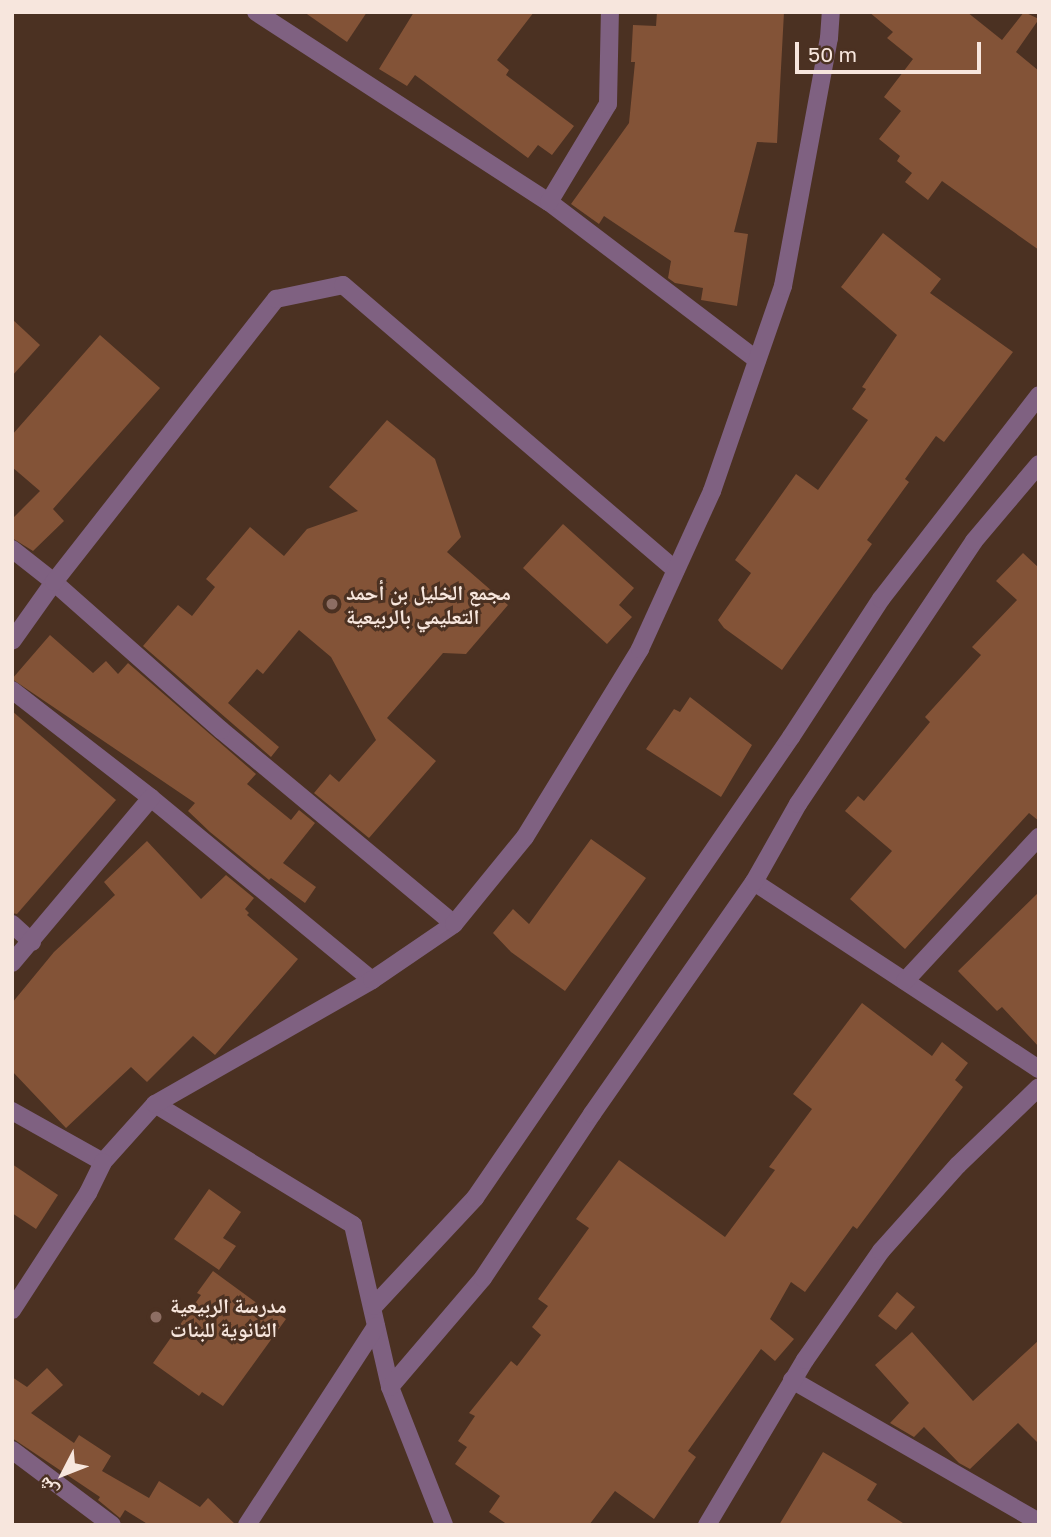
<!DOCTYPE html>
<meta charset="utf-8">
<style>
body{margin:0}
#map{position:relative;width:1051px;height:1537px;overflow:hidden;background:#4b3122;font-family:"Golos Text","Noto Naskh Arabic",sans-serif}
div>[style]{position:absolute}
.building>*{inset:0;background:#835337}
.minor>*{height:18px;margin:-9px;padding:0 9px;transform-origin:9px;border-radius:9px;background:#7f6181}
.dots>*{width:19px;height:19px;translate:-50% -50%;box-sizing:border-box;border:4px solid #4b3122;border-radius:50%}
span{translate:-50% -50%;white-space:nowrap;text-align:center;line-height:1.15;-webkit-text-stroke:6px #4b3122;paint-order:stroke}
.poi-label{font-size:21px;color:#f7e6dd;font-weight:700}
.left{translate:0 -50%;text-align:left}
.frame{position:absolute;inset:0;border:14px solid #f7e6dd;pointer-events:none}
.north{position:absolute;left:28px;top:1439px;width:70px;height:70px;-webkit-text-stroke:5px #4b3122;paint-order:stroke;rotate:228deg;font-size:19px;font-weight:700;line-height:28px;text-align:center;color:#f7e6dd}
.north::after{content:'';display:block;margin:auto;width:24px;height:32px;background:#f7e6dd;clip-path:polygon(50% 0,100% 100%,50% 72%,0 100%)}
.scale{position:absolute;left:795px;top:42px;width:186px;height:32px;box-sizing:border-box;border:4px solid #f7e6dd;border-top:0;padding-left:9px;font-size:21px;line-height:24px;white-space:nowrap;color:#f7e6dd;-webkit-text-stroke:5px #4b3122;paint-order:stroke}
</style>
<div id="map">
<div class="building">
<div style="clip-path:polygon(304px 12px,367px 12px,347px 42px)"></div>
<div style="clip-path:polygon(414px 12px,534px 12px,497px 60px,509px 70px,506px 75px,574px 126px,552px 155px,538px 145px,528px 158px,415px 75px,407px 86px,379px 69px)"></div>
<div style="clip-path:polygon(657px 12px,784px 12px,777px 143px,757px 142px,734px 232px,748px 234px,737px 306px,701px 300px,703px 288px,675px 283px,668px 278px,671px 261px,604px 216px,599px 224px,571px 204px,629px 123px,635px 62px,631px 62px,633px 25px,656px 26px)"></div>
<div style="clip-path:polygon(869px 12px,967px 12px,1002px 40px,1024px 12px,1039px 19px,1016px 52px,1039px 71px,1039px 250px,942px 181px,928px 200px,905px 182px,912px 173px,897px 161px,900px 156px,879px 139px,901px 111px,884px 97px,913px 59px,887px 38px,893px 32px)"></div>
<div style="clip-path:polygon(883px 233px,941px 279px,930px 293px,1013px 352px,944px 442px,936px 436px,905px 479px,909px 482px,867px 540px,872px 544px,782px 670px,724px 628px,718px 620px,751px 573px,735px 560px,796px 474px,818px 490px,868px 420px,852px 409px,866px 389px,862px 387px,897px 335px,841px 287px)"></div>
<div style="clip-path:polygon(12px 319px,40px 345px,12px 376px)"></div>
<div style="clip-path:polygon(100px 335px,160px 388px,53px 509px,64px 521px,33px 551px,12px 538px,12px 519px,40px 491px,12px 467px,12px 435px)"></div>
<div style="clip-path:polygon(387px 420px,435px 459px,461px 537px,447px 552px,508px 605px,466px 654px,443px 653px,387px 718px,436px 761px,369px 838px,314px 793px,330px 774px,339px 782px,376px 740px,331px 657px,299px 630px,263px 674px,257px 669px,228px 703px,279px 747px,271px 757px,143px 646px,178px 605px,192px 616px,215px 587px,206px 579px,250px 527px,284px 556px,307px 529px,358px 511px,329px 487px)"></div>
<div style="clip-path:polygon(563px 524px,634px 588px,619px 605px,632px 617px,607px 644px,523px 568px)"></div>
<div style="clip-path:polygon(1023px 553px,1039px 568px,1039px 821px,1029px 813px,905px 949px,850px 899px,892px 851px,845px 811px,858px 796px,864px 801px,930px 722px,925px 717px,981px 655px,972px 647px,1017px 600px,996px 581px)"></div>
<div style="clip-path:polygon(50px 635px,93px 673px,106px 661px,118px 674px,128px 663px,256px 774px,247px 784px,291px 820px,299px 810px,315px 823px,283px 863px,316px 887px,305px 903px,271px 878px,269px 880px,210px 832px,188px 811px,195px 803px,12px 679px)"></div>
<div style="clip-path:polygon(690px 697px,752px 745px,721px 797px,646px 749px,674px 709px,680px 712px)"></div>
<div style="clip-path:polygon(12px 711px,116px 800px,17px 914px,12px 913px)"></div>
<div style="clip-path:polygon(591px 839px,646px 878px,565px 991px,511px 952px,493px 933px,513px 909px,529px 924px)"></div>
<div style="clip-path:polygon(147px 841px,201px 899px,226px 875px,254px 898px,245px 909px,249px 913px,247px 915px,298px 959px,215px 1055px,193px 1036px,147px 1082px,131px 1067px,66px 1128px,12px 1071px,12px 1003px,54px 952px,115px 895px,104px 882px)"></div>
<div style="clip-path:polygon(1039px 892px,1039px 1047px,1002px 1007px,997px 1011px,958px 971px)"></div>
<div style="clip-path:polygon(862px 1003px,932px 1056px,942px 1042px,968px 1063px,955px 1080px,963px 1087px,857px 1229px,853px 1226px,805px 1292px,791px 1282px,770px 1319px,794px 1339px,775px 1361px,761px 1349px,688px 1451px,696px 1457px,654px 1519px,615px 1491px,589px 1525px,508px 1525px,489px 1512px,500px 1496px,455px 1464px,467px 1447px,458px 1441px,475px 1416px,469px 1413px,511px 1361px,517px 1366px,541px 1335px,532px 1327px,548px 1306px,538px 1299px,589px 1228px,576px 1219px,619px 1160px,725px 1237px,775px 1170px,769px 1167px,812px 1109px,793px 1094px)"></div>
<div style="clip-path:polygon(12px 1164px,58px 1195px,36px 1229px,12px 1213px)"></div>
<div style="clip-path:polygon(209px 1189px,241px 1212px,223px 1238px,236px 1246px,219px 1270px,174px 1239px)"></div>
<div style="clip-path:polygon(213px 1271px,265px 1309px,267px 1306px,286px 1319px,223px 1406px,202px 1392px,199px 1396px,153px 1363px,201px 1295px,197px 1293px)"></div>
<div style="clip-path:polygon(897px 1292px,915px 1307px,896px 1330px,878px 1316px)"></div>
<div style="clip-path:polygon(912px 1332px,973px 1401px,1039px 1340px,1039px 1444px,1018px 1423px,970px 1469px,959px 1463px,924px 1427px,914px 1437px,890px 1423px,909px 1403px,875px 1365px)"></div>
<div style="clip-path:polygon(47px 1368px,63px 1385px,31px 1413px,74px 1443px,79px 1435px,111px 1456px,102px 1471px,149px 1498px,159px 1481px,200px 1507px,208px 1498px,236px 1525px,149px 1525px,125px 1510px,120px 1518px,98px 1500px,100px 1497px,12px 1438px,12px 1377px,27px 1387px)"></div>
<div style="clip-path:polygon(823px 1452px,877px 1484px,867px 1500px,906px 1525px,779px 1525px)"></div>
</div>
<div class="minor">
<div style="left:256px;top:12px;width:349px;rotate:33deg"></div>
<div style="left:549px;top:202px;width:261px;rotate:37.2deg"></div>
<div style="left:549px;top:202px;width:114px;rotate:-59deg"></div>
<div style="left:608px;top:104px;width:92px;rotate:-88.8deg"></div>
<div style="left:12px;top:549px;width:53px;rotate:38.2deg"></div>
<div style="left:54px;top:582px;width:72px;rotate:125.4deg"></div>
<div style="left:12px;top:690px;width:176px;rotate:37.8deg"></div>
<div style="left:151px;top:798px;width:286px;rotate:39.5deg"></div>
<div style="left:754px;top:882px;width:341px;rotate:33.3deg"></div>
<div style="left:12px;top:924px;width:27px;rotate:42deg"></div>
<div style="left:454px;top:924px;width:303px;rotate:-140.2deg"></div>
<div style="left:221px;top:730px;width:223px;rotate:-138.5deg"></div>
<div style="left:54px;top:582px;width:360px;rotate:-51.9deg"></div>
<div style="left:276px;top:299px;width:68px;rotate:-11.8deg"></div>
<div style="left:343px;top:285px;width:438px;rotate:40.6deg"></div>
<div style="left:12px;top:963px;width:216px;rotate:-49.9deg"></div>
<div style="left:905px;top:981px;width:197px;rotate:-47.1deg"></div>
<div style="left:155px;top:1104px;width:232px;rotate:31.4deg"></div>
<div style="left:353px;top:1225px;width:166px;rotate:77.1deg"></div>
<div style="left:390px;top:1387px;width:148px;rotate:68.6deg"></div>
<div style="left:12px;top:1111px;width:104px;rotate:29.3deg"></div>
<div style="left:103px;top:1162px;width:78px;rotate:-48.1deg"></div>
<div style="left:155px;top:1104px;width:250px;rotate:-29.7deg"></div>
<div style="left:372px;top:980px;width:99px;rotate:-34.3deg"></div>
<div style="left:454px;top:924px;width:112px;rotate:-50.8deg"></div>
<div style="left:525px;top:837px;width:220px;rotate:-58.5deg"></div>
<div style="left:640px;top:649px;width:174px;rotate:-65.5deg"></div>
<div style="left:712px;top:491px;width:217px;rotate:-70.9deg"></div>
<div style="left:783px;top:286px;width:252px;rotate:-79.5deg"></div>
<div style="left:829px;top:38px;width:26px;rotate:-86deg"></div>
<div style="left:374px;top:1306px;width:148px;rotate:-46.9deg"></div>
<div style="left:475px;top:1198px;width:559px;rotate:-55.57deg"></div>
<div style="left:791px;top:737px;width:165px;rotate:-56.9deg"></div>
<div style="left:881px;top:599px;width:258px;rotate:-52.2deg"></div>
<div style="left:12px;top:1310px;width:140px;rotate:-57deg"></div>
<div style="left:88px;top:1193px;width:34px;rotate:-64deg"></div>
<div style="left:792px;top:1380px;width:285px;rotate:29.9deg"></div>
<div style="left:390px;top:1387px;width:143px;rotate:-49.5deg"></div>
<div style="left:483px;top:1278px;width:197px;rotate:-56.4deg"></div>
<div style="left:592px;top:1114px;width:283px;rotate:-55.1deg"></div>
<div style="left:754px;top:882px;width:90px;rotate:-60.6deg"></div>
<div style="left:798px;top:804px;width:316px;rotate:-56.2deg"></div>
<div style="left:974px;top:541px;width:101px;rotate:-49.8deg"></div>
<div style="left:12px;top:1450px;width:125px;rotate:36.9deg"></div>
<div style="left:247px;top:1525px;width:237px;rotate:-57deg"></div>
<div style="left:707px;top:1525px;width:192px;rotate:-59.3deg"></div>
<div style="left:805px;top:1360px;width:133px;rotate:-55.1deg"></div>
<div style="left:881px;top:1251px;width:115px;rotate:-48.2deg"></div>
<div style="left:958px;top:1165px;width:112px;rotate:-43.9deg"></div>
</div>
<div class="dots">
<div style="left:332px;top:604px;background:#8d6e63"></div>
<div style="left:156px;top:1317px;background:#8d6e63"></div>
</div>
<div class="poi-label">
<span class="left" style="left:346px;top:604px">مجمع الخليل بن أحمد<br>التعليمي بالربيعية</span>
<span class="left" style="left:170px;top:1317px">مدرسة الربيعية<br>الثانوية للبنات</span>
</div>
<div class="frame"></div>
<div class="north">ش</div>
<div class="scale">50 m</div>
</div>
